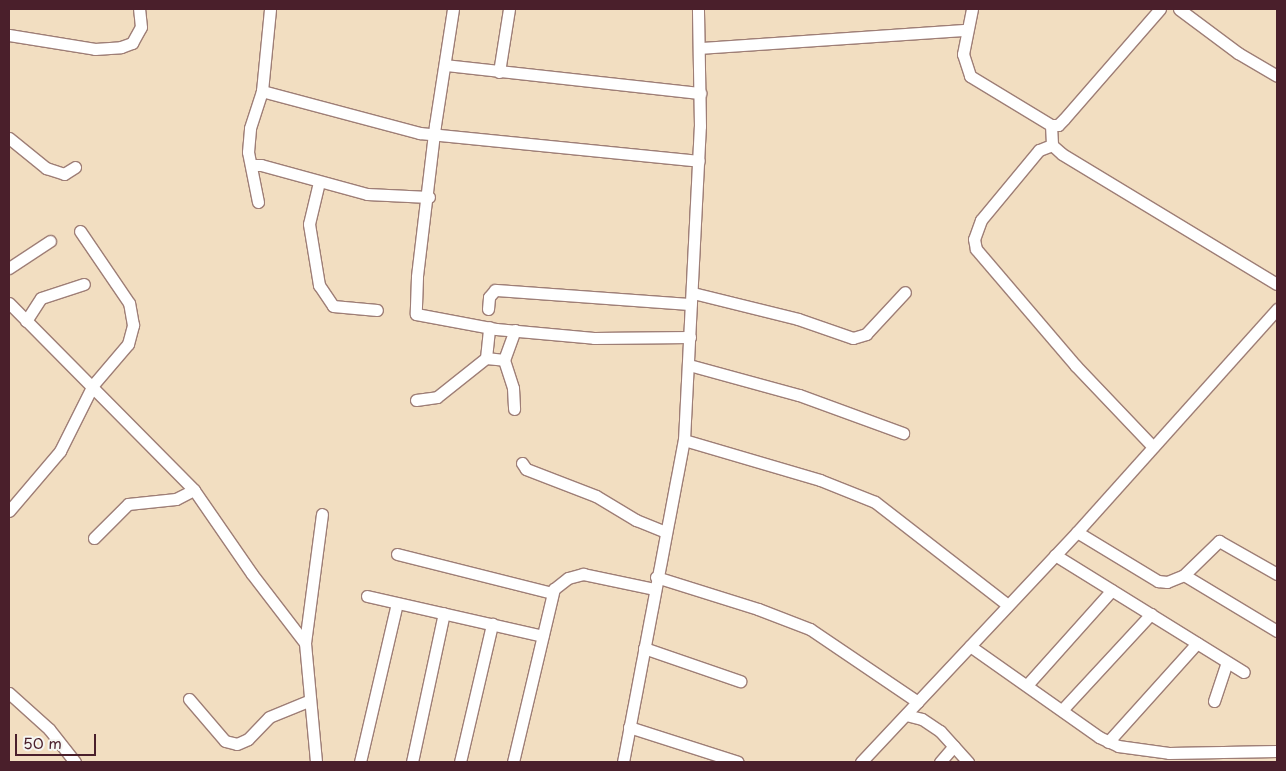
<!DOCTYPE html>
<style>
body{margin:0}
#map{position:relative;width:1286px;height:771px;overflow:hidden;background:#f2dec1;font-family:"Playpen Sans",sans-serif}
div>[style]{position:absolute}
.roads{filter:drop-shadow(1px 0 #9e7e76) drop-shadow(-1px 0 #9e7e76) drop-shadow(0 1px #9e7e76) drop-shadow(0 -1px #9e7e76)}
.minor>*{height:11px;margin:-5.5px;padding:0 5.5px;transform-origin:5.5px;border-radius:5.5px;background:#fff}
span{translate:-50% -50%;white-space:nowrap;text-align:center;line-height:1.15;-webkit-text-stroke:4.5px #f6f6f2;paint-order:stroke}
.frame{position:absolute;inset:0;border:10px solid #4a1f2b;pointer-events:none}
.scale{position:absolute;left:15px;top:734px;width:81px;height:22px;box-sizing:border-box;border:2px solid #4a1f2b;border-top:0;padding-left:6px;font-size:15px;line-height:18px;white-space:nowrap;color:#4a1f2b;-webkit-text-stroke:4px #f6f6f2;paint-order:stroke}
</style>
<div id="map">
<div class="roads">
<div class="minor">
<div style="left:453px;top:9px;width:117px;rotate:98.8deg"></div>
<div style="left:435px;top:125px;width:153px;rotate:96.8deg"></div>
<div style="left:417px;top:277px;width:37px;rotate:92deg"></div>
<div style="left:416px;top:314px;width:81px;rotate:10.6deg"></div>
<div style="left:496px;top:329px;width:98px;rotate:5.2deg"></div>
<div style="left:594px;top:338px;width:96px;rotate:-0.6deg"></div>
<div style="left:972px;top:9px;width:46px;rotate:101.3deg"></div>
<div style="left:963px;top:54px;width:23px;rotate:72deg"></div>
<div style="left:970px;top:76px;width:95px;rotate:31.2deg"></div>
<div style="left:1051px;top:125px;width:7px"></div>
<div style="left:1058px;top:125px;width:8px;rotate:-45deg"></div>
<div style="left:1064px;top:119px;width:146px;rotate:-48.9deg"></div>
<div style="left:1179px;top:9px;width:74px;rotate:36.7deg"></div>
<div style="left:1238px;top:53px;width:45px;rotate:30.5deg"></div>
<div style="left:9px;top:35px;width:87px;rotate:9.2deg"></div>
<div style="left:95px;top:49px;width:26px;rotate:-4deg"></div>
<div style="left:121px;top:47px;width:12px;rotate:-20deg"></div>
<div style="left:132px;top:43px;width:18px;rotate:-61deg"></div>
<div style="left:141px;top:27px;width:18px;rotate:-96deg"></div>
<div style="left:700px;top:48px;width:266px;rotate:-3.9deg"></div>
<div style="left:445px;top:65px;width:257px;rotate:6.3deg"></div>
<div style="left:499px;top:72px;width:64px;rotate:-81deg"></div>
<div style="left:262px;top:91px;width:163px;rotate:14.9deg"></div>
<div style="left:420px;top:133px;width:280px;rotate:5.7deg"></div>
<div style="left:1051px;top:125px;width:20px;rotate:87deg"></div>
<div style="left:1052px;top:145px;width:13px;rotate:42deg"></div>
<div style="left:1062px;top:154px;width:251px;rotate:31.2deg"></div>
<div style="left:9px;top:138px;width:48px;rotate:39deg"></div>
<div style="left:46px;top:168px;width:19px;rotate:18deg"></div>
<div style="left:64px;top:174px;width:13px;rotate:-32deg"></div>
<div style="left:1052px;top:145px;width:14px;rotate:159deg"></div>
<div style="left:1039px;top:150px;width:91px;rotate:129.6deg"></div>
<div style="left:981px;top:220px;width:20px;rotate:110deg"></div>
<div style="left:974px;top:239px;width:10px;rotate:79deg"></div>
<div style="left:976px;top:249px;width:153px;rotate:49.5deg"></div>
<div style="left:1075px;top:365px;width:113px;rotate:46.4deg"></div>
<div style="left:251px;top:165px;width:10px"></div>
<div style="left:261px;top:165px;width:110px;rotate:15.3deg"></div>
<div style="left:367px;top:194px;width:62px;rotate:2.8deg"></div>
<div style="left:319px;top:182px;width:43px;rotate:103.4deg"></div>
<div style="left:309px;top:224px;width:62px;rotate:80.7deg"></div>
<div style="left:319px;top:285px;width:25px;rotate:56deg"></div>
<div style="left:333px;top:306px;width:44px;rotate:5.2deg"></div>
<div style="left:258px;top:202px;width:51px;rotate:-101.3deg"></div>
<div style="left:248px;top:152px;width:24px;rotate:-85deg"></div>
<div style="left:250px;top:128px;width:39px;rotate:-72deg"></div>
<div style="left:262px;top:91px;width:82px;rotate:-84.4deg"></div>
<div style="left:9px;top:268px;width:49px;rotate:-33.4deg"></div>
<div style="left:693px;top:293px;width:108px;rotate:13.9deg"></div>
<div style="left:798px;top:319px;width:58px;rotate:19.1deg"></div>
<div style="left:853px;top:338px;width:14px;rotate:-17deg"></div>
<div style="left:866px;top:334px;width:57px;rotate:-47.1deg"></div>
<div style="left:9px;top:303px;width:263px;rotate:45.3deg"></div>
<div style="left:194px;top:490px;width:102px;rotate:55.4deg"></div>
<div style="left:252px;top:574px;width:87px;rotate:52.5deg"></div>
<div style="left:305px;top:643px;width:120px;rotate:84.7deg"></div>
<div style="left:488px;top:309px;width:12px;rotate:-85deg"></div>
<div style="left:489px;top:297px;width:9px;rotate:-49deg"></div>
<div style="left:495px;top:290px;width:196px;rotate:4.1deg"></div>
<div style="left:26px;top:321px;width:27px;rotate:-57deg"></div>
<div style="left:41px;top:298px;width:45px;rotate:-18deg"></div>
<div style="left:486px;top:358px;width:31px;rotate:-84deg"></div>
<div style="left:504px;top:360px;width:29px;rotate:72deg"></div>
<div style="left:513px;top:388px;width:21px;rotate:87deg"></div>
<div style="left:689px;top:365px;width:114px;rotate:15.3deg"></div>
<div style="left:799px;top:395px;width:111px;rotate:20.1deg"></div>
<div style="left:416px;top:400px;width:21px;rotate:-8deg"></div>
<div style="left:437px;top:397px;width:63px;rotate:-38.5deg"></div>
<div style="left:486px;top:358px;width:18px;rotate:6deg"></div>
<div style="left:504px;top:360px;width:32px;rotate:-70deg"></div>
<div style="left:684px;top:440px;width:142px;rotate:16.4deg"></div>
<div style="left:820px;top:480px;width:59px;rotate:21.8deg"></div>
<div style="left:875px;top:502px;width:168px;rotate:37.8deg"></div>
<div style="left:522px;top:463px;width:7px;rotate:56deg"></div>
<div style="left:526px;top:469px;width:75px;rotate:21.1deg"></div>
<div style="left:596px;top:496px;width:47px;rotate:31deg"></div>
<div style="left:636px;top:520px;width:32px;rotate:22deg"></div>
<div style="left:9px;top:511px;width:79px;rotate:-49.6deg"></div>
<div style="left:60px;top:451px;width:74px;rotate:-63.4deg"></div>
<div style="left:93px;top:385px;width:54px;rotate:-49.5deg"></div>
<div style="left:128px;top:344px;width:20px;rotate:-75deg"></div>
<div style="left:133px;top:325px;width:22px;rotate:-100deg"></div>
<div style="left:129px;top:303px;width:87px;rotate:-124.2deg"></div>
<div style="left:1077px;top:532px;width:95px;rotate:31.2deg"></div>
<div style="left:1158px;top:581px;width:9px;rotate:6deg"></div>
<div style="left:1167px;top:582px;width:18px;rotate:-22deg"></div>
<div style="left:1184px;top:575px;width:109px;rotate:31.1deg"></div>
<div style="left:94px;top:538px;width:48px;rotate:-45deg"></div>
<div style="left:128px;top:504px;width:48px;rotate:-5.9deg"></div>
<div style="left:176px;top:499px;width:20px;rotate:-27deg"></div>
<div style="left:397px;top:554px;width:160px;rotate:14.1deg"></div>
<div style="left:1055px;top:555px;width:222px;rotate:31.8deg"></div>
<div style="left:1184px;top:575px;width:49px;rotate:-44.2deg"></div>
<div style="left:1219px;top:541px;width:67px;rotate:29.6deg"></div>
<div style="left:656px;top:577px;width:107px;rotate:17.4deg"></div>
<div style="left:758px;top:609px;width:56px;rotate:21deg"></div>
<div style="left:810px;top:629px;width:130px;rotate:34.1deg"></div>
<div style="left:367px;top:596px;width:180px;rotate:12.8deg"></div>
<div style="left:305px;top:643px;width:130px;rotate:-82.5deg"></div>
<div style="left:970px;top:646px;width:158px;rotate:35.2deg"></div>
<div style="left:1099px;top:737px;width:21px;rotate:25deg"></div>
<div style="left:1118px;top:746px;width:51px;rotate:7.8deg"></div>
<div style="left:1169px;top:753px;width:108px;rotate:-1.1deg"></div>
<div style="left:644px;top:648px;width:102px;rotate:19deg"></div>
<div style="left:1027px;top:685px;width:127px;rotate:-48.2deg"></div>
<div style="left:9px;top:693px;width:54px;rotate:42deg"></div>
<div style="left:49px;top:729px;width:42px;rotate:51.8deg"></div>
<div style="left:189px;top:699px;width:55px;rotate:49.4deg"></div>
<div style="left:225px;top:741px;width:12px;rotate:14deg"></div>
<div style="left:237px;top:744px;width:12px;rotate:-24deg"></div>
<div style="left:248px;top:739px;width:30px;rotate:-46deg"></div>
<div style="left:269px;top:717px;width:42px;rotate:-22.3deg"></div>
<div style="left:1214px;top:701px;width:41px;rotate:-71.6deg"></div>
<div style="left:1062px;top:710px;width:131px;rotate:-47.2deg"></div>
<div style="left:906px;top:715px;width:16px;rotate:14deg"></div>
<div style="left:922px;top:719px;width:22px;rotate:34deg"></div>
<div style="left:940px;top:731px;width:42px;rotate:47.9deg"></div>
<div style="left:629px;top:727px;width:114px;rotate:17.8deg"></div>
<div style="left:1108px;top:742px;width:133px;rotate:-48deg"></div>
<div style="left:360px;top:762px;width:163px;rotate:-76.9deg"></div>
<div style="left:412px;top:762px;width:152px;rotate:-77.9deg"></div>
<div style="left:460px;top:762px;width:142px;rotate:-76.9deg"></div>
<div style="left:513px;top:762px;width:178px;rotate:-76.7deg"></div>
<div style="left:554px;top:589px;width:18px;rotate:-38deg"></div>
<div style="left:568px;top:578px;width:16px;rotate:-15deg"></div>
<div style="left:583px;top:574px;width:73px;rotate:11.9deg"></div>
<div style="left:623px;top:762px;width:328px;rotate:-79.3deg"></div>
<div style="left:684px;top:440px;width:314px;rotate:-87.1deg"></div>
<div style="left:700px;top:126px;width:117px;rotate:-91deg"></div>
<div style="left:861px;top:762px;width:316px;rotate:-46.8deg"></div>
<div style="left:1077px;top:532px;width:300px;rotate:-48.1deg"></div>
<div style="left:940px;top:762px;width:21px;rotate:-49deg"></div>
</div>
</div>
<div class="frame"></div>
<div class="scale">50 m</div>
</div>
